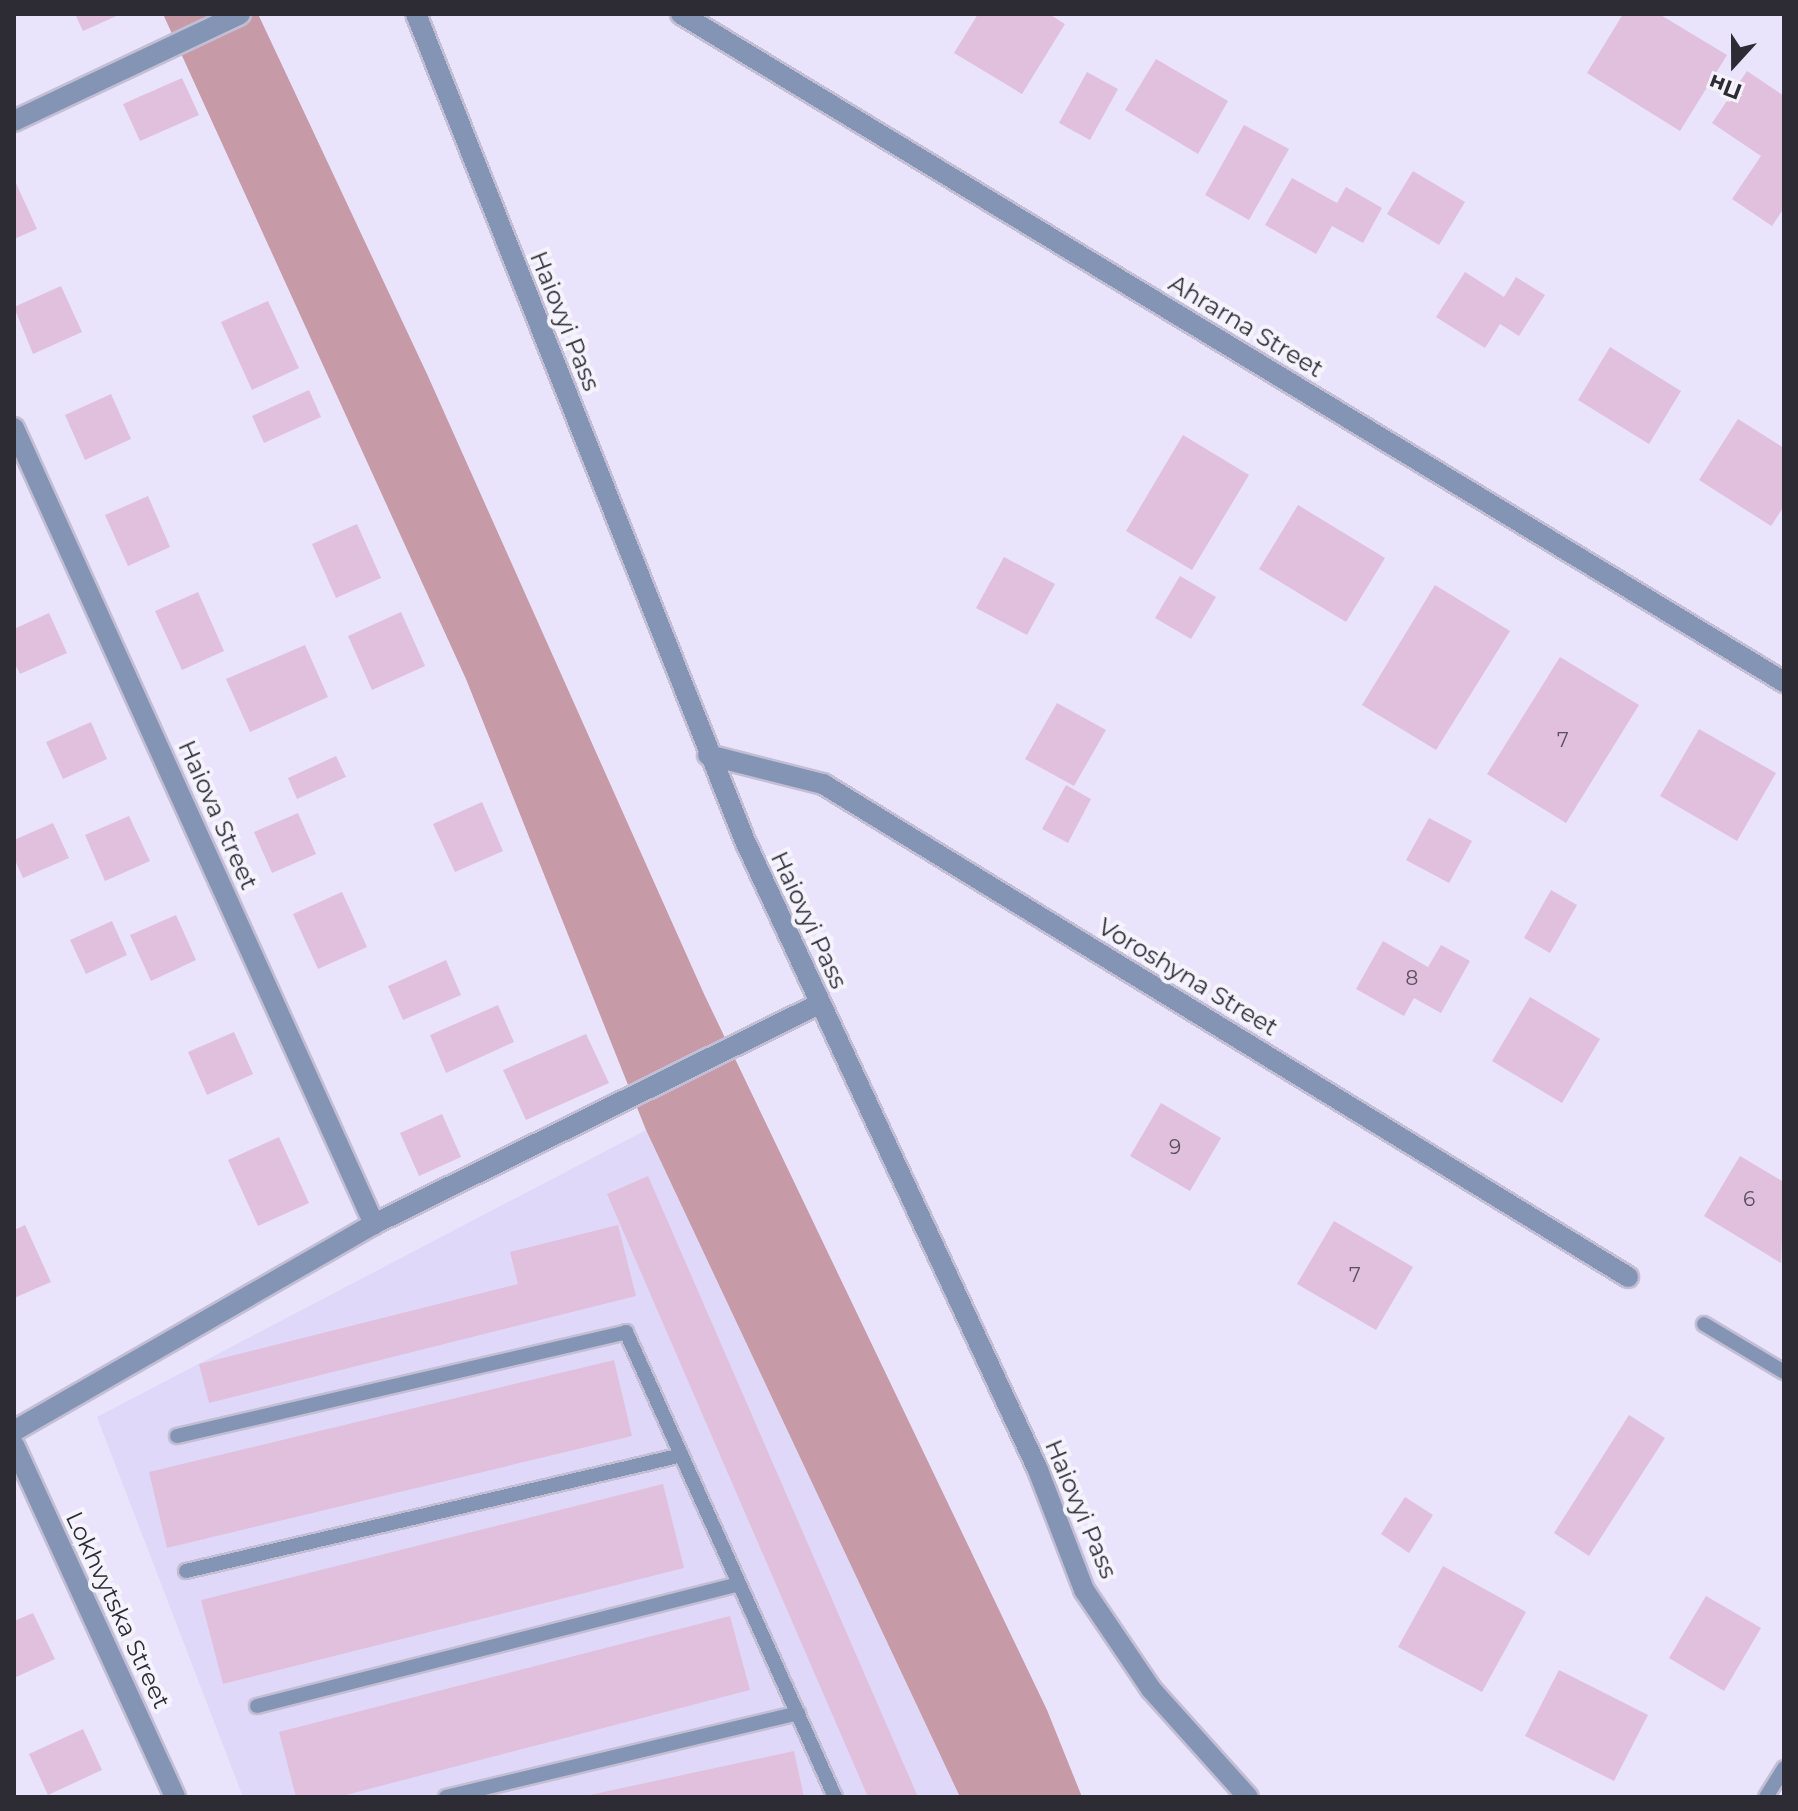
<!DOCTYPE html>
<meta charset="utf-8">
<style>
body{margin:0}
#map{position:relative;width:1798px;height:1811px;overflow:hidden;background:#e9e3fc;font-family:Montserrat,sans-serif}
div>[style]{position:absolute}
.built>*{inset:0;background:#e0d8f8}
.forest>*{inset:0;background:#c69aa6}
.building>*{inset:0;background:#e1c0de}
.roads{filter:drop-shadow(2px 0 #c3bed4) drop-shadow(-2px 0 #c3bed4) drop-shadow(0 2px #c3bed4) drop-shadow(0 -2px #c3bed4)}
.lane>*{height:14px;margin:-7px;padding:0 7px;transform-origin:7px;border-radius:7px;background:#8494b4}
.street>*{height:20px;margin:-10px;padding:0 10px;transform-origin:10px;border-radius:10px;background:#8494b4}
span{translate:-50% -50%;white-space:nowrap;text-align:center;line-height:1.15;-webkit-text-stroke:8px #f5f3fd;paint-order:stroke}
.number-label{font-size:20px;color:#5a505e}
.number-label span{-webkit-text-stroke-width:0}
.street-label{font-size:24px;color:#2d2b34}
.frame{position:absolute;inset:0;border:16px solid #2d2b34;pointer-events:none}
.north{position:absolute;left:1694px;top:24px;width:80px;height:80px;-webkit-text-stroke:6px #f5f3fd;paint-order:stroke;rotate:201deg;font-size:22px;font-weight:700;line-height:32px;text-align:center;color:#2d2b34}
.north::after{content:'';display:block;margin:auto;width:28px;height:36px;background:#2d2b34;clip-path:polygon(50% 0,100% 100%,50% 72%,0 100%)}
</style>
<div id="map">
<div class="built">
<div style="clip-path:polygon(646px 1130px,960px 1797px,243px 1797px,97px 1417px)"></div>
</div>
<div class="forest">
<div style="clip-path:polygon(163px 14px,258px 14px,427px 374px,704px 994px,1047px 1710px,1082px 1797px,960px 1797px,646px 1130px,466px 679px)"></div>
</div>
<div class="building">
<div style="clip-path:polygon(75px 14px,121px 14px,83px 31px)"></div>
<div style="clip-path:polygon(978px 14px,1049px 14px,1065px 24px,1022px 94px,954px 53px)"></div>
<div style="clip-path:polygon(1623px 14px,1659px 14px,1727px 55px,1680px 131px,1587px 73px)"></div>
<div style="clip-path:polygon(1156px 59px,1228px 101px,1198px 154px,1125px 110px)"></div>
<div style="clip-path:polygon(1747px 71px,1784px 96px,1784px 208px,1772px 226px,1732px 199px,1761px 156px,1712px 123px)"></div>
<div style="clip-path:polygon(1087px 72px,1118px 89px,1090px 140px,1059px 123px)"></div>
<div style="clip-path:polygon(182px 78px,199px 115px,140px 141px,123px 104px)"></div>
<div style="clip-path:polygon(1244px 125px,1289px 149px,1249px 220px,1205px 195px)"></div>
<div style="clip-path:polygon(1413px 171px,1465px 202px,1439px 245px,1387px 214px)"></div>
<div style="clip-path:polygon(1292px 178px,1337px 203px,1346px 187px,1382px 208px,1363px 243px,1332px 226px,1316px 254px,1265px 225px)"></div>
<div style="clip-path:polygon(14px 179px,37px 229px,14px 239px)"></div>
<div style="clip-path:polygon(1465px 272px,1504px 297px,1516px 277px,1545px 295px,1519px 336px,1500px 324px,1485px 348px,1436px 317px)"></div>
<div style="clip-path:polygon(61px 286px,82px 332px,33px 354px,14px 307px)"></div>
<div style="clip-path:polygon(268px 301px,299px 368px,252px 390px,221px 322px)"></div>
<div style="clip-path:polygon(1610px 347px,1681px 391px,1649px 444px,1578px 400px)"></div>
<div style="clip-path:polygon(309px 390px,321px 417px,264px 443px,252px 416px)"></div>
<div style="clip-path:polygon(111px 394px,131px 439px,85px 460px,65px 415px)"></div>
<div style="clip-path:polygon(1738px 419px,1784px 448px,1784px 506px,1771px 526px,1699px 480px)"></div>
<div style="clip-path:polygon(1183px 435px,1249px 475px,1192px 570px,1126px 531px)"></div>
<div style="clip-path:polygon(148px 496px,170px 547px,128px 566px,105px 515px)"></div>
<div style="clip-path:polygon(1298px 505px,1385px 558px,1346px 622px,1259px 569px)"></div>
<div style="clip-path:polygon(357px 524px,381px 578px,336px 598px,312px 544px)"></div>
<div style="clip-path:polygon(1004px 557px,1055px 584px,1027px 635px,976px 608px)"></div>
<div style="clip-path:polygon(1180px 576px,1216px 597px,1191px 639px,1155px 618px)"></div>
<div style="clip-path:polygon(1435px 585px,1510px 631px,1436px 750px,1362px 705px)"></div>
<div style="clip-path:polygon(198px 592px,224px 651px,182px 670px,155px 611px)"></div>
<div style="clip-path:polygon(401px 612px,425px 666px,372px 690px,348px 636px)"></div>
<div style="clip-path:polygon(49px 613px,67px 653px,20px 674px,14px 662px,14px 629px)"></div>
<div style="clip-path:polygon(305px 645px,328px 697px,250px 732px,226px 679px)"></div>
<div style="clip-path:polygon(1560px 657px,1639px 705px,1566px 823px,1487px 774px)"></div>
<div style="clip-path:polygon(1057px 703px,1106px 730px,1074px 786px,1025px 759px)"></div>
<div style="clip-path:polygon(91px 722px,107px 759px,63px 779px,46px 742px)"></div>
<div style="clip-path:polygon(1699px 729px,1776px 773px,1737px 841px,1660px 796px)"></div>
<div style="clip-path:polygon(336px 756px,346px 777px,297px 799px,288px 778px)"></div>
<div style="clip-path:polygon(1066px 785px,1091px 799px,1068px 843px,1042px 829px)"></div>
<div style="clip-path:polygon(482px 802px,503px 851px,455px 872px,433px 824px)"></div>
<div style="clip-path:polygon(298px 813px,316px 854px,272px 873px,254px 832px)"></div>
<div style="clip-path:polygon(129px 816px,150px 861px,105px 881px,85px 835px)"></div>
<div style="clip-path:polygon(1429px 818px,1472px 841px,1449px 883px,1406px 860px)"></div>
<div style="clip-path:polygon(53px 823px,69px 858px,23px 878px,14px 858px,14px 840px)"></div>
<div style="clip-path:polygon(1551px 890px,1577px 905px,1550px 953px,1524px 938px)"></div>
<div style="clip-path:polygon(342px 892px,367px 947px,318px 969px,293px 914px)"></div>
<div style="clip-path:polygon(176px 915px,196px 960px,151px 981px,130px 935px)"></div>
<div style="clip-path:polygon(112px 921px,127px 955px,86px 974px,70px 940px)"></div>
<div style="clip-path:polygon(1383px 941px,1428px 967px,1441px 945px,1470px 961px,1441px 1013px,1414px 998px,1404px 1016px,1356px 989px)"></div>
<div style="clip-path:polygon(446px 960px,461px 995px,403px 1020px,388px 986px)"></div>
<div style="clip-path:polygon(1530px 997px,1600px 1039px,1562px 1103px,1492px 1061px)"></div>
<div style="clip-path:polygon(498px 1005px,514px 1042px,446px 1073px,430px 1035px)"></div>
<div style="clip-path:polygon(234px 1032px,253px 1074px,207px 1095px,188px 1052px)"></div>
<div style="clip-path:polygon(586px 1034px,609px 1083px,526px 1120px,503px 1070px)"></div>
<div style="clip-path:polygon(1161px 1103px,1221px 1138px,1190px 1191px,1130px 1156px)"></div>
<div style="clip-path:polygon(442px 1114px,461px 1157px,419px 1176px,400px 1133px)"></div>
<div style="clip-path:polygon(279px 1137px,309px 1203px,258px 1226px,228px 1160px)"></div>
<div style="clip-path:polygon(1740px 1156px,1784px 1182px,1781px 1263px,1704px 1216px)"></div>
<div style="clip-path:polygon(648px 1176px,918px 1797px,868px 1797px,607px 1194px)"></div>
<div style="clip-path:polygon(1334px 1221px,1413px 1267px,1376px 1330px,1297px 1284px)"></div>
<div style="clip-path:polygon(25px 1225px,51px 1282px,14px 1298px,14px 1230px)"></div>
<div style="clip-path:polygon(618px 1225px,636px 1296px,209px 1403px,199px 1364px,518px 1284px,510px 1252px)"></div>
<div style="clip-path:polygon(614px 1360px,632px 1436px,167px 1548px,149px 1472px)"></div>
<div style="clip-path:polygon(1629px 1415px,1665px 1438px,1589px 1556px,1554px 1533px)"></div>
<div style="clip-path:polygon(663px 1484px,684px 1568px,223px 1684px,201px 1600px)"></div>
<div style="clip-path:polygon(1405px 1497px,1433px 1515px,1409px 1553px,1381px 1534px)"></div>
<div style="clip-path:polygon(1443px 1566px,1526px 1612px,1482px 1692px,1398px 1647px)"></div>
<div style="clip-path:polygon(1706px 1596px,1761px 1628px,1724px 1691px,1669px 1658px)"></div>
<div style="clip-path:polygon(33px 1613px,55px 1659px,14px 1678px,14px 1621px)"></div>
<div style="clip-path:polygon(730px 1616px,750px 1690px,338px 1797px,296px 1797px,279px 1732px)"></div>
<div style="clip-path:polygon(1559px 1670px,1648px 1715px,1614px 1781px,1525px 1736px)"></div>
<div style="clip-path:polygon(83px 1729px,102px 1770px,48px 1795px,29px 1754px)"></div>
<div style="clip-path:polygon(794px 1751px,804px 1797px,586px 1797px,585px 1796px)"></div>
</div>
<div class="roads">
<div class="lane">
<div style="left:1704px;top:1324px;width:93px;rotate:31deg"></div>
<div style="left:177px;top:1436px;width:461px;rotate:-13deg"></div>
<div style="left:626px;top:1332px;width:510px;rotate:65.8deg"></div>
<div style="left:186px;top:1571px;width:509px;rotate:-13.16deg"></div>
<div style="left:257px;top:1706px;width:497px;rotate:-14.2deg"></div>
<div style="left:446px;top:1797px;width:362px;rotate:-13.4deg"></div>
<div style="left:1766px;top:1797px;width:34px;rotate:-58deg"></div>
</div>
<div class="street">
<div style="left:416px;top:14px;width:890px;rotate:68.31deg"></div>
<div style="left:745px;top:841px;width:694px;rotate:65.02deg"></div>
<div style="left:1038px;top:1470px;width:129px;rotate:69deg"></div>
<div style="left:1084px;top:1590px;width:120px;rotate:55.9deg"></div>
<div style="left:1151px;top:1689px;width:145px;rotate:48.1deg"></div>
<div style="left:681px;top:14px;width:1290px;rotate:31.2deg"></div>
<div style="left:14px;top:121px;width:250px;rotate:-25.3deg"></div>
<div style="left:14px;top:428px;width:874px;rotate:65.66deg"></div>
<div style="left:708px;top:755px;width:119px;rotate:14.2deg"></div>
<div style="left:823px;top:784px;width:944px;rotate:31.48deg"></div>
<div style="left:14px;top:1431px;width:415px;rotate:-29.9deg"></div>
<div style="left:374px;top:1224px;width:496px;rotate:-26.3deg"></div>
<div style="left:14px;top:1445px;width:387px;rotate:65.4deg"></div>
</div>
</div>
<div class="number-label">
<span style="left:1563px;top:740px">7</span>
<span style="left:1412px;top:978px">8</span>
<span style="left:1175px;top:1147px">9</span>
<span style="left:1749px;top:1199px">6</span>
<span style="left:1355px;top:1275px">7</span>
</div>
<div class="street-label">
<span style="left:565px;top:321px;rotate:68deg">Haiovyi Pass</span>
<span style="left:1246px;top:326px;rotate:31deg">Ahrarna Street</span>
<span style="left:218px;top:815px;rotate:66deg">Haiova Street</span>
<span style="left:809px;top:920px;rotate:65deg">Haiovyi Pass</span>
<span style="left:1188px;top:977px;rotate:31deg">Voroshyna Street</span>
<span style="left:1081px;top:1509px;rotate:67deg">Haiovyi Pass</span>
<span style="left:118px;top:1610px;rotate:65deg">Lokhvytska Street</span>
</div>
<div class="frame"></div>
<div class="north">Пн</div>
</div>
